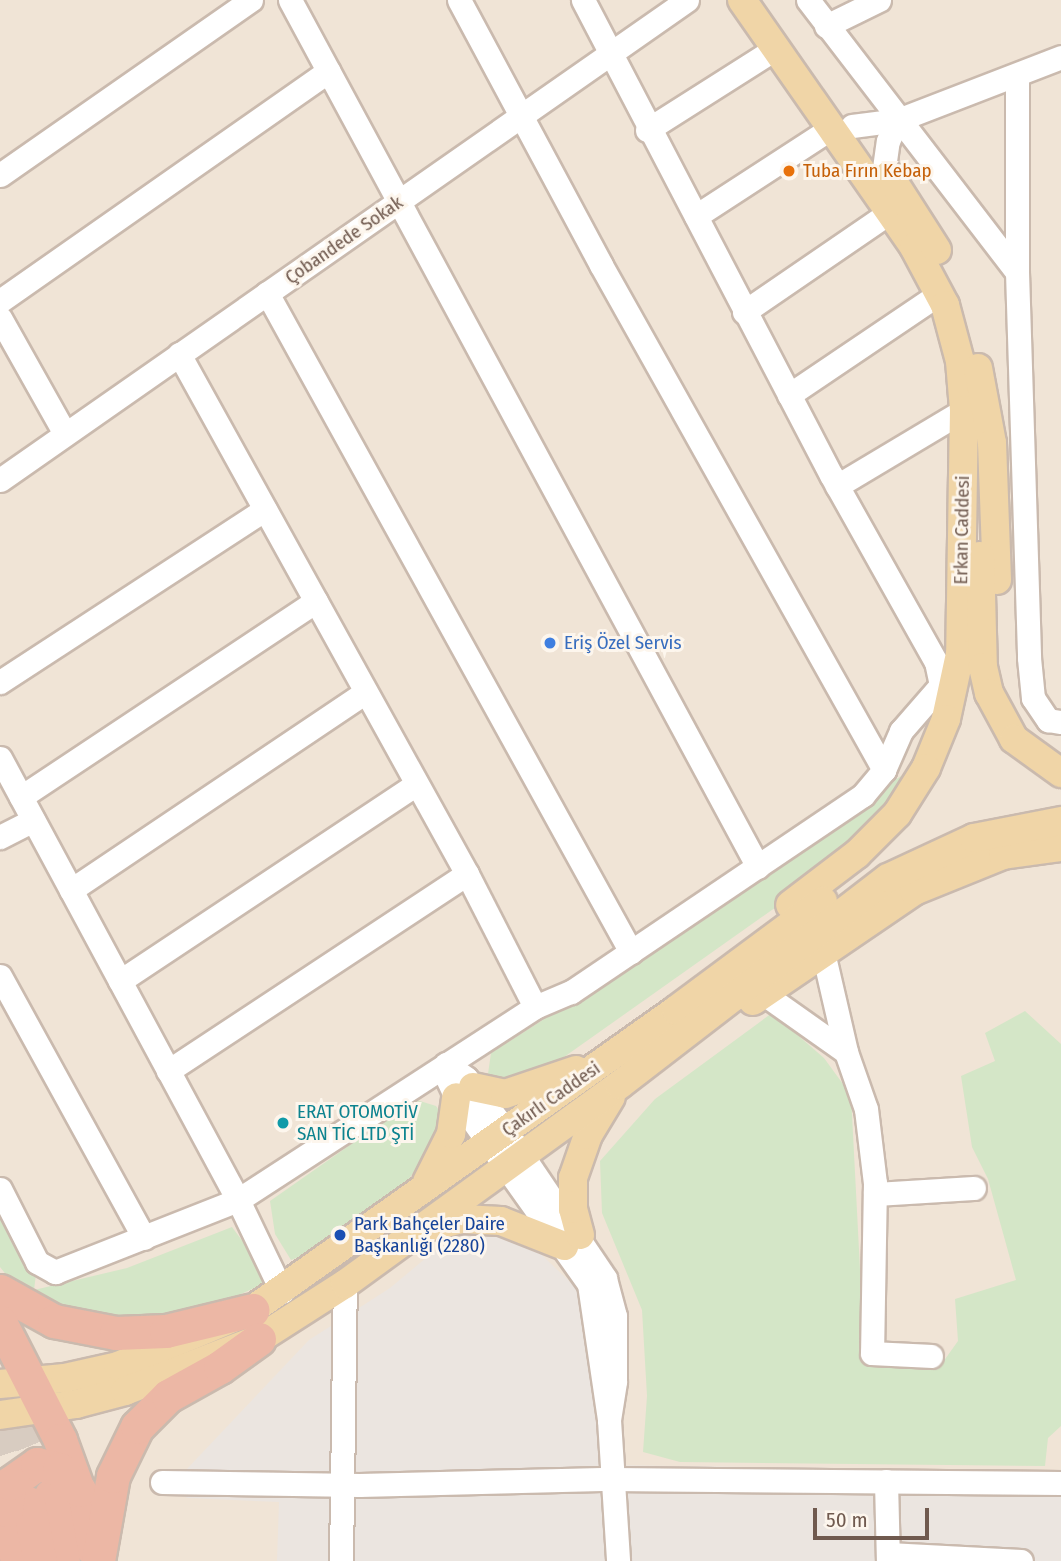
<!DOCTYPE html>
<meta charset="utf-8">
<style>
body{margin:0}
#map{position:relative;width:1061px;height:1561px;overflow:hidden;background:#faf2e7;font-family:"Fira Sans Condensed",sans-serif}
div>[style]{position:absolute}
.residential>*{inset:0;background:#f0e4d6}
.industrial>*{inset:0;background:#ebe5e0}
.green>*{inset:0;background:#d4e6c7}
.highway-tunnel>*{height:33px;margin-top:-16.5px;transform-origin:0;background:repeating-linear-gradient(90deg,#d8ccc1 0 33px,transparent 0 50px)}
.roads{filter:drop-shadow(2px 0 #cabaae) drop-shadow(-2px 0 #cabaae) drop-shadow(0 2px #cabaae) drop-shadow(0 -2px #cabaae)}
.minor>*{height:23px;margin:-11.5px;padding:0 11.5px;transform-origin:11.5px;border-radius:11.5px;background:#fff}
.major>*{height:28px;margin:-14px;padding:0 14px;transform-origin:14px;border-radius:14px;background:#f0d5a7}
.highway>*{height:33px;margin:-16.5px;padding:0 16.5px;transform-origin:16.5px;border-radius:16.5px;background:#ecb7a5}
.dots>*{width:19px;height:19px;translate:-50% -50%;box-sizing:border-box;border:4px solid #fdf6ed;border-radius:50%}
span{translate:-50% -50%;white-space:nowrap;text-align:center;line-height:1.15;-webkit-text-stroke:6px #fdf6ed;paint-order:stroke}
.food-label{font-size:19px;color:#c56008}
.left{translate:0 -50%;text-align:left}
.street-label{font-size:19px;color:#705a4f}
.shop-label{font-size:19px;color:#366cbe}
.culture-label{font-size:19px;color:#0d838f}
.transit-label{font-size:19px;color:#164399}
.scale{position:absolute;left:813px;top:1508px;width:116px;height:32px;box-sizing:border-box;border:4px solid #705a4f;border-top:0;padding-left:9px;font-size:21px;line-height:24px;white-space:nowrap;color:#705a4f;-webkit-text-stroke:5px #fdf6ed;paint-order:stroke}
</style>
<div id="map">
<div class="residential">
<div style="clip-path:polygon(0 0,1061px 0,1061px 1561px,0 1561px)"></div>
</div>
<div class="industrial">
<div style="clip-path:polygon(456px 1233px,526px 1240px,587px 1298px,601px 1465px,1061px 1471px,1061px 1561px,277px 1561px,279px 1502px,188px 1498px,167px 1490px,309px 1340px,390px 1288px)"></div>
</div>
<div class="green">
<div style="clip-path:polygon(901px 776px,911px 776px,902px 792px,820px 876px,557px 1062px,513px 1084px,494px 1082px,488px 1074px,491px 1053px,657px 947px)"></div>
<div style="clip-path:polygon(1025px 1011px,1061px 1044px,1061px 1426px,1048px 1438px,1045px 1466px,680px 1462px,643px 1452px,647px 1396px,642px 1310px,602px 1213px,600px 1161px,655px 1099px,772px 1013px,824px 1058px,851px 1095px,865px 1366px,938px 1369px,958px 1341px,955px 1299px,1016px 1280px,988px 1179px,972px 1147px,961px 1076px,995px 1061px,985px 1033px)"></div>
<div style="clip-path:polygon(420px 1101px,436px 1106px,442px 1115px,437px 1140px,406px 1183px,310px 1253px,291px 1260px,275px 1234px,270px 1201px,410px 1103px)"></div>
<div style="clip-path:polygon(0 1206px,36px 1274px,34px 1290px,127px 1268px,232px 1227px,255px 1258px,263px 1284px,199px 1313px,141px 1323px,56px 1310px,12px 1282px,0 1267px)"></div>
</div>
<div class="highway-tunnel">
<div style="left:0;top:1368px;width:131px;rotate:68deg"></div>
<div style="left:0;top:1421px;width:84px;rotate:71.4deg"></div>
</div>
<div class="roads">
<div class="minor">
<div style="left:290px;top:0;width:985px;rotate:61.64deg"></div>
<div style="left:459px;top:0;width:301px;rotate:61.8deg"></div>
<div style="left:601px;top:265px;width:579px;rotate:60.73deg"></div>
<div style="left:808px;top:0;width:343px;rotate:52.5deg"></div>
<div style="left:1017px;top:272px;width:386px;rotate:88.2deg"></div>
<div style="left:1029px;top:658px;width:40px;rotate:84.3deg"></div>
<div style="left:1033px;top:698px;width:27px;rotate:56deg"></div>
<div style="left:1048px;top:720px;width:13px;rotate:9deg"></div>
<div style="left:826px;top:26px;width:59px;rotate:-26.1deg"></div>
<div style="left:852px;top:126px;width:46px;rotate:-7.4deg"></div>
<div style="left:898px;top:120px;width:175px;rotate:-21.1deg"></div>
<div style="left:647px;top:130px;width:153px;rotate:-32.4deg"></div>
<div style="left:884px;top:168px;width:27px;rotate:-82deg"></div>
<div style="left:888px;top:141px;width:23px;rotate:-65deg"></div>
<div style="left:0;top:175px;width:306px;rotate:-34.9deg"></div>
<div style="left:696px;top:216px;width:163px;rotate:-33deg"></div>
<div style="left:1017px;top:272px;width:195px;rotate:-90deg"></div>
<div style="left:267px;top:293px;width:753px;rotate:61.09deg"></div>
<div style="left:0;top:301px;width:401px;rotate:-35deg"></div>
<div style="left:744px;top:312px;width:177px;rotate:-34.4deg"></div>
<div style="left:0;top:318px;width:133px;rotate:60.7deg"></div>
<div style="left:179px;top:354px;width:594px;rotate:61.02deg"></div>
<div style="left:467px;top:874px;width:149px;rotate:62.9deg"></div>
<div style="left:789px;top:395px;width:181px;rotate:-34deg"></div>
<div style="left:0;top:480px;width:838px;rotate:-34.94deg"></div>
<div style="left:837px;top:486px;width:148px;rotate:-30.9deg"></div>
<div style="left:0;top:682px;width:316px;rotate:-33.1deg"></div>
<div style="left:0;top:758px;width:502px;rotate:61.7deg"></div>
<div style="left:238px;top:1200px;width:102px;rotate:64.4deg"></div>
<div style="left:21px;top:797px;width:354px;rotate:-33.6deg"></div>
<div style="left:0;top:837px;width:37px;rotate:-27deg"></div>
<div style="left:71px;top:890px;width:355px;rotate:-33.9deg"></div>
<div style="left:823px;top:952px;width:103px;rotate:77deg"></div>
<div style="left:846px;top:1052px;width:60px;rotate:70.7deg"></div>
<div style="left:866px;top:1109px;width:75px;rotate:83.1deg"></div>
<div style="left:875px;top:1183px;width:170px;rotate:91deg"></div>
<div style="left:872px;top:1353px;width:59px;rotate:2.9deg"></div>
<div style="left:0;top:976px;width:299px;rotate:61.2deg"></div>
<div style="left:120px;top:981px;width:356px;rotate:-33.6deg"></div>
<div style="left:764px;top:994px;width:100px;rotate:35.3deg"></div>
<div style="left:168px;top:1071px;width:358px;rotate:-33.4deg"></div>
<div style="left:0;top:1189px;width:82px;rotate:63.1deg"></div>
<div style="left:37px;top:1262px;width:21px;rotate:29deg"></div>
<div style="left:55px;top:1272px;width:197px;rotate:-21.5deg"></div>
<div style="left:238px;top:1200px;width:354px;rotate:-33deg"></div>
<div style="left:535px;top:1007px;width:39px;rotate:-23deg"></div>
<div style="left:571px;top:992px;width:352px;rotate:-34deg"></div>
<div style="left:863px;top:795px;width:33px;rotate:-50deg"></div>
<div style="left:884px;top:770px;width:43px;rotate:-66.4deg"></div>
<div style="left:901px;top:731px;width:61px;rotate:-49deg"></div>
<div style="left:941px;top:685px;width:24px;rotate:-102deg"></div>
<div style="left:936px;top:662px;width:214px;rotate:-119.3deg"></div>
<div style="left:831px;top:475px;width:536px;rotate:-117.57deg"></div>
<div style="left:875px;top:1194px;width:99px;rotate:-3.5deg"></div>
<div style="left:609px;top:1420px;width:39px;rotate:-81deg"></div>
<div style="left:615px;top:1381px;width:65px;rotate:-90deg"></div>
<div style="left:615px;top:1316px;width:39px;rotate:-105deg"></div>
<div style="left:605px;top:1278px;width:177px;rotate:-124deg"></div>
<div style="left:506px;top:1131px;width:66px;rotate:-127deg"></div>
<div style="left:466px;top:1078px;width:24px;rotate:-145deg"></div>
<div style="left:446px;top:1064px;width:12px;rotate:90deg"></div>
<div style="left:446px;top:1076px;width:23px;rotate:65deg"></div>
<div style="left:456px;top:1097px;width:229px;rotate:54.6deg"></div>
<div style="left:589px;top:1284px;width:137px;rotate:81.6deg"></div>
<div style="left:609px;top:1420px;width:141px;rotate:86.3deg"></div>
<div style="left:886px;top:1481px;width:80px;rotate:88.6deg"></div>
<div style="left:162px;top:1482px;width:197px;rotate:0.9deg"></div>
<div style="left:359px;top:1485px;width:253px;rotate:-1.4deg"></div>
<div style="left:612px;top:1479px;width:449px;rotate:0.5deg"></div>
<div style="left:888px;top:1554px;width:133px;rotate:3deg"></div>
<div style="left:341px;top:1561px;width:277px;rotate:-89.2deg"></div>
</div>
<div class="major">
<div style="left:742px;top:0;width:301px;rotate:55.1deg"></div>
<div style="left:914px;top:247px;width:66px;rotate:61.9deg"></div>
<div style="left:945px;top:305px;width:58px;rotate:75deg"></div>
<div style="left:960px;top:361px;width:49px;rotate:85.3deg"></div>
<div style="left:964px;top:410px;width:244px;rotate:90.9deg"></div>
<div style="left:960px;top:654px;width:66px;rotate:102.2deg"></div>
<div style="left:946px;top:719px;width:53px;rotate:112.2deg"></div>
<div style="left:926px;top:768px;width:54px;rotate:122.2deg"></div>
<div style="left:897px;top:814px;width:57px;rotate:135deg"></div>
<div style="left:857px;top:854px;width:84px;rotate:142.7deg"></div>
<div style="left:889px;top:175px;width:89px;rotate:57.4deg"></div>
<div style="left:978px;top:368px;width:76px;rotate:79.4deg"></div>
<div style="left:992px;top:443px;width:137px;rotate:87.9deg"></div>
<div style="left:980px;top:556px;width:111px;rotate:88.5deg"></div>
<div style="left:983px;top:667px;width:27px;rotate:77deg"></div>
<div style="left:989px;top:693px;width:52px;rotate:61.5deg"></div>
<div style="left:1014px;top:739px;width:58px;rotate:35.9deg"></div>
<div style="left:753px;top:1001px;width:195px;rotate:-34.3deg"></div>
<div style="left:914px;top:891px;width:96px;rotate:-22deg"></div>
<div style="left:1003px;top:855px;width:59px;rotate:-7.9deg"></div>
<div style="left:473px;top:1087px;width:33px;rotate:12deg"></div>
<div style="left:505px;top:1094px;width:75px;rotate:-18.7deg"></div>
<div style="left:427px;top:1182px;width:54px;rotate:-63.4deg"></div>
<div style="left:451px;top:1134px;width:37px;rotate:-82deg"></div>
<div style="left:434px;top:1226px;width:29px;rotate:-14deg"></div>
<div style="left:462px;top:1219px;width:39px;rotate:3deg"></div>
<div style="left:501px;top:1221px;width:68px;rotate:21.6deg"></div>
<div style="left:580px;top:1235px;width:27px;rotate:-105deg"></div>
<div style="left:573px;top:1209px;width:31px;rotate:-90deg"></div>
<div style="left:573px;top:1178px;width:46px;rotate:-70.8deg"></div>
<div style="left:588px;top:1135px;width:44px;rotate:-58.8deg"></div>
<div style="left:0;top:1384px;width:65px;rotate:-5.3deg"></div>
<div style="left:65px;top:1378px;width:54px;rotate:-12.8deg"></div>
<div style="left:118px;top:1366px;width:145px;rotate:-22.7deg"></div>
<div style="left:252px;top:1310px;width:519px;rotate:-35.28deg"></div>
<div style="left:676px;top:1010px;width:183px;rotate:-36.6deg"></div>
<div style="left:0;top:1415px;width:77px;rotate:-8.2deg"></div>
<div style="left:76px;top:1404px;width:51px;rotate:-14.9deg"></div>
<div style="left:125px;top:1391px;width:144px;rotate:-21.2deg"></div>
<div style="left:259px;top:1339px;width:102px;rotate:-32.6deg"></div>
<div style="left:345px;top:1284px;width:339px;rotate:-36deg"></div>
<div style="left:619px;top:1085px;width:339px;rotate:-37.6deg"></div>
<div style="left:888px;top:878px;width:95px;rotate:-24.9deg"></div>
<div style="left:974px;top:838px;width:89px;rotate:-11.1deg"></div>
</div>
<div class="highway">
<div style="left:0;top:1291px;width:62px;rotate:29.1deg"></div>
<div style="left:54px;top:1321px;width:63px;rotate:11deg"></div>
<div style="left:116px;top:1333px;width:50px;rotate:-2.3deg"></div>
<div style="left:166px;top:1331px;width:89px;rotate:-13.7deg"></div>
<div style="left:0;top:1322px;width:132px;rotate:63deg"></div>
<div style="left:60px;top:1440px;width:70px;rotate:70deg"></div>
<div style="left:84px;top:1506px;width:43px;rotate:79.2deg"></div>
<div style="left:1px;top:1489px;width:74px;rotate:77.5deg"></div>
<div style="left:51px;top:1495px;width:67px;rotate:79.7deg"></div>
<div style="left:28px;top:1503px;width:59px;rotate:78.3deg"></div>
<div style="left:6px;top:1510px;width:27px;rotate:-82deg"></div>
<div style="left:10px;top:1483px;width:33px;rotate:-35deg"></div>
<div style="left:37px;top:1464px;width:23px;rotate:13deg"></div>
<div style="left:59px;top:1469px;width:29px;rotate:46deg"></div>
<div style="left:98px;top:1561px;width:86px;rotate:-80deg"></div>
<div style="left:113px;top:1476px;width:55px;rotate:-63.9deg"></div>
<div style="left:137px;top:1427px;width:44px;rotate:-45deg"></div>
<div style="left:168px;top:1396px;width:60px;rotate:-29.1deg"></div>
<div style="left:220px;top:1367px;width:48px;rotate:-35.7deg"></div>
</div>
</div>
<div class="dots">
<div style="left:789px;top:171px;background:#e8710a"></div>
<div style="left:550px;top:643px;background:#3f7fe0"></div>
<div style="left:283px;top:1123px;background:#0f9aa8"></div>
<div style="left:340px;top:1235px;background:#1a4fb4"></div>
</div>
<div class="food-label">
<span class="left" style="left:803px;top:171px">Tuba Fırın Kebap</span>
</div>
<div class="street-label">
<span style="left:344px;top:240px;rotate:-35deg">Çobandede Sokak</span>
<span style="left:962px;top:530px;rotate:-89deg">Erkan Caddesi</span>
<span style="left:551px;top:1099px;rotate:-35deg">Çakırlı Caddesi</span>
</div>
<div class="shop-label">
<span class="left" style="left:564px;top:643px">Eriş Özel Servis</span>
</div>
<div class="culture-label">
<span class="left" style="left:297px;top:1123px">ERAT OTOMOTİV<br>SAN TİC LTD ŞTİ</span>
</div>
<div class="transit-label">
<span class="left" style="left:354px;top:1235px">Park Bahçeler Dai̇re<br>Başkanlığı (2280)</span>
</div>
<div class="scale">50 m</div>
</div>
